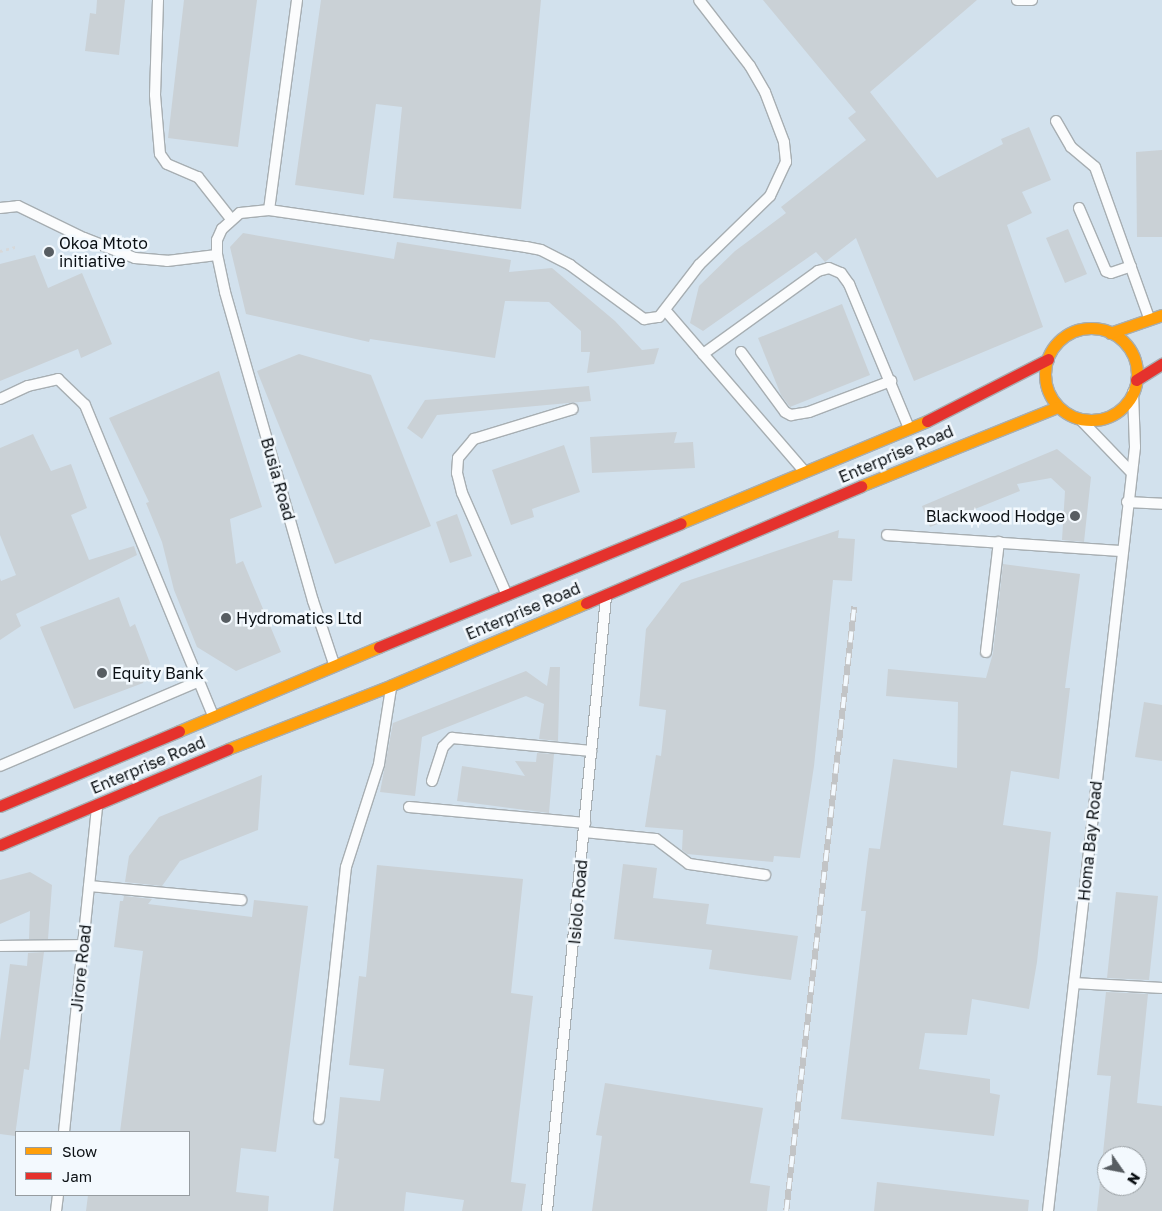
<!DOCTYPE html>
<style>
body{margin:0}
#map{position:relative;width:1162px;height:1211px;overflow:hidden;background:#e4edf3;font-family:"Golos Text",sans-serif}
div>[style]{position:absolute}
.built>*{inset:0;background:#d2e1ed}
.building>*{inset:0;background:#cad1d6}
.path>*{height:3px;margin-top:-1.5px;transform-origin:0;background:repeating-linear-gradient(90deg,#d7d9db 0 2.5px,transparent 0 6.5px)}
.roads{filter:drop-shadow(1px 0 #a7aeb2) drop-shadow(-1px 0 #a7aeb2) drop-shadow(0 1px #a7aeb2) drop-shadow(0 -1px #a7aeb2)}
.lane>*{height:10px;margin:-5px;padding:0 5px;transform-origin:5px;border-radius:5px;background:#fbfcfd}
.slow>*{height:11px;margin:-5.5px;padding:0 5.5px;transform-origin:5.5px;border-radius:5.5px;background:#ff9f0a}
.slow>.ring{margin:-5.5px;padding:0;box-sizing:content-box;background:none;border:11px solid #ff9f0a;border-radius:50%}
.jam>*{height:11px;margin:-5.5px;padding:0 5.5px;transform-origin:5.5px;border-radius:5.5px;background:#e5322d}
.rail>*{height:5.5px;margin-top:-2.75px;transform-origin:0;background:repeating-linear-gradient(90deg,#f3f9fe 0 11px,#c2c4c6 0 22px);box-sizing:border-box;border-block:1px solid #c2c4c6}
.dots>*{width:14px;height:14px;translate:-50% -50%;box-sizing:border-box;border:2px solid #f3f9fe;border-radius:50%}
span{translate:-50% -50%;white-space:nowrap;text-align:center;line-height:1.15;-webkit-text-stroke:5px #f3f9fe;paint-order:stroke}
.poi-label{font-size:16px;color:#0b1014}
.left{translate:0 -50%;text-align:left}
.right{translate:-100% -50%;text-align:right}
.street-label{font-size:16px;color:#0b1014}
.legend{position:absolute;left:15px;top:1131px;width:175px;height:65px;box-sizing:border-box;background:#f3f9fe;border:1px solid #969ca0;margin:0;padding:6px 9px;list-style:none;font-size:15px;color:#0b1014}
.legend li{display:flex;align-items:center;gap:10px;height:25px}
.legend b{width:25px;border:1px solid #969ca0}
.north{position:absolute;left:1097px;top:1146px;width:50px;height:50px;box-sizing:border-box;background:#f3f9fe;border:1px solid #969ca0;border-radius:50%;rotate:123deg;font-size:14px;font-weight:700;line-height:20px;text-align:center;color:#0b1014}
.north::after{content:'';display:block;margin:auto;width:18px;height:22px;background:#575d62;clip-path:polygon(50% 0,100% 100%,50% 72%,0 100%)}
</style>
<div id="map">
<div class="built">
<div style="clip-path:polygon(evenodd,0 0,1162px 0,1162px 1211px,0 1211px,0 0,16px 1132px,189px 1132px,189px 1195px,16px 1195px,16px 1132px,0 0,1107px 1156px,1137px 1156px,1137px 1186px,1107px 1186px,1107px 1156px)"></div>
</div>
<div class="building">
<div style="clip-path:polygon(97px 0,125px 0,119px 55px,85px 51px,90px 13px,96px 14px)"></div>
<div style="clip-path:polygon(184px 0,257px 0,238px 147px,168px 138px)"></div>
<div style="clip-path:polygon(321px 0,541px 0,521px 209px,393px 198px,402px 107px,376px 104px,364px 195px,295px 185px)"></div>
<div style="clip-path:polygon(763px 0,977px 0,870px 92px,937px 178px,1003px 144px,1001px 139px,1029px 127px,1051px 180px,1022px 192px,1032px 213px,1007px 225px,1043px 327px,914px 381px,856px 238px,825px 262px,816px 252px,703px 331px,690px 323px,699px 286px,735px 251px,786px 213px,781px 207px,866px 140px,848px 118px,856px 112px)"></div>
<div style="clip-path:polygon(1162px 150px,1162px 237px,1137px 237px,1136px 152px)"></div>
<div style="clip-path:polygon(1068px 229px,1087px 274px,1065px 283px,1046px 238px)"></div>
<div style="clip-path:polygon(243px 233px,394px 259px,397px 242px,511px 260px,509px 272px,552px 268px,615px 321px,642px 350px,659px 348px,654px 364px,587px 373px,590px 352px,581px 352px,581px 331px,549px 302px,505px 301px,495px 358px,370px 339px,369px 342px,246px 314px,230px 247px)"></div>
<div style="clip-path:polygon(35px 255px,48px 288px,82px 273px,112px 344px,81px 358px,78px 349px,0 381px,0 264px)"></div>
<div style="clip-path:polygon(842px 304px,870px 375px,790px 407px,781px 395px,758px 338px)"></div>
<div style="clip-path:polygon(299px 354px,371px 375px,431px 526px,335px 564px,257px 371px)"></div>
<div style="clip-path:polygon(219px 371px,262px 507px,230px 519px,236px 564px,243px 561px,281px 652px,236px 671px,197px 647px,174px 590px,162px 542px,146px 503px,149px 502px,109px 418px)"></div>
<div style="clip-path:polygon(589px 386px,591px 401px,437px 415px,422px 439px,407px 428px,425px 400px)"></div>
<div style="clip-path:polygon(677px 432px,674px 443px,693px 442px,695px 468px,592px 473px,590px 437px)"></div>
<div style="clip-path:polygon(33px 434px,51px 471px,71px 464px,87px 508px,71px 515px,89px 560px,134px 546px,137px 555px,16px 614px,21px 626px,0 640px,0 578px,1px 581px,16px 575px,0 535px,0 448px)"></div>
<div style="clip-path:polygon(564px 445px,580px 492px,532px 509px,534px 517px,511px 525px,492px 470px)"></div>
<div style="clip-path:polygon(1057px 449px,1091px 477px,1084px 542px,1062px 540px,1065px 491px,1051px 478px,1017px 484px,1020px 491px,930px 527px,922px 506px)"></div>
<div style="clip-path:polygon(457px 514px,472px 556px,450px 563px,436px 522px)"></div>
<div style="clip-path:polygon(839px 530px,838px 538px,855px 539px,852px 581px,833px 580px,814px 766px,800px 858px,774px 856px,773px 862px,687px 854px,682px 850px,683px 830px,645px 827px,656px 755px,661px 756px,666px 710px,639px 706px,646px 629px,681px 583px)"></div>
<div style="clip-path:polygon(1003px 564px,1080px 574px,1065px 688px,1070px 688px,1059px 779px,1011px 771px,1003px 825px,1051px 832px,1037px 962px,1029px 1009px,972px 999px,967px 1035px,925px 1033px,919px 1069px,990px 1079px,990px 1093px,1000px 1095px,994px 1136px,841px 1119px,866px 911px,861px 911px,869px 848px,880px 849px,893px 759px,957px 768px,958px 702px,886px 696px,888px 669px,986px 678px,993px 653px)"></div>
<div style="clip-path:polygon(119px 597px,130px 627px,135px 624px,150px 663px,143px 683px,74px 709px,40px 627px)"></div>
<div style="clip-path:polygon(550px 667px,560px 667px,558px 741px,539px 739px,544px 704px,526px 696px,422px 737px,415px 796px,380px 792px,393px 723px,526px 671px,547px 686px)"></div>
<div style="clip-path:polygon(1144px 702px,1162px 705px,1162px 761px,1135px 757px)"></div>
<div style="clip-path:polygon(537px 753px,554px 754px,549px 813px,457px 801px,462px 766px,525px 776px,515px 761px,536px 762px)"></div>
<div style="clip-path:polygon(262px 775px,258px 830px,180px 861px,162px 886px,125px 882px,129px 856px,159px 817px)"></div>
<div style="clip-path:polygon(623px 864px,657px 868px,653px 898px,709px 904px,706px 924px,798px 936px,791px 980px,709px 969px,712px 950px,614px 939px)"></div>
<div style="clip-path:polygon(377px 865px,523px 879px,511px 993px,533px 996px,511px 1182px,526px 1184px,522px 1211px,462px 1211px,464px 1200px,406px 1192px,404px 1211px,333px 1211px,339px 1159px,334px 1158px,340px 1097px,380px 1101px,384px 1069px,349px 1065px,359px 976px,366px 977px)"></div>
<div style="clip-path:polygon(30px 872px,52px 885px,48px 939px,29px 939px,30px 911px,0 924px,0 880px)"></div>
<div style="clip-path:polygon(1116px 892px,1158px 896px,1149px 980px,1107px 978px)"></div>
<div style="clip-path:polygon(124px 896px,152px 899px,148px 904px,252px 917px,254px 900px,308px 906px,276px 1152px,241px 1148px,236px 1192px,269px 1196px,268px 1211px,86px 1211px,88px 1195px,189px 1195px,189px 1132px,120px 1132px,143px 951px,114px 947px,120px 901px,123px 901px)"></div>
<div style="clip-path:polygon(44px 952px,29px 1070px,24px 1069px,15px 1136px,0 1134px,0 1041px,10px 964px,27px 966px,28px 953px)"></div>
<div style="clip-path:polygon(evenodd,1106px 992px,1148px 994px,1137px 1103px,1162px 1106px,1162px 1211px,1097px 1211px,1111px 1076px,1097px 1075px,1106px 992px,1107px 1156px,1137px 1156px,1137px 1186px,1107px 1186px,1107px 1156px)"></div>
<div style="clip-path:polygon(605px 1083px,763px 1108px,750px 1183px,770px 1186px,767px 1211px,592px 1211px,602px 1136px,596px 1135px)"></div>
<div style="clip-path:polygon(877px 1182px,1029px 1200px,1028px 1211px,874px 1211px)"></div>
</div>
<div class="path">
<div style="left:0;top:251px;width:16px;rotate:-15deg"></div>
</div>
<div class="roads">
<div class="lane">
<div style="left:158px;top:0;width:95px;rotate:91.8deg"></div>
<div style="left:155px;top:95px;width:59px;rotate:85.2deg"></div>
<div style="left:160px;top:154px;width:12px;rotate:55deg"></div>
<div style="left:167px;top:164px;width:34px;rotate:23deg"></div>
<div style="left:198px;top:177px;width:53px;rotate:51.8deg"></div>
<div style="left:1017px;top:0;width:15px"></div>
<div style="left:1056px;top:121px;width:30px;rotate:60deg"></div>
<div style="left:1071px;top:147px;width:31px;rotate:40deg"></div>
<div style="left:1095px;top:167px;width:160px;rotate:70.3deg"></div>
<div style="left:0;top:208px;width:18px;rotate:-6deg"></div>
<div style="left:18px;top:206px;width:73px;rotate:25.9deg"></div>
<div style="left:84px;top:238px;width:55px;rotate:21.4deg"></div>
<div style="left:135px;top:258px;width:32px;rotate:5deg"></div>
<div style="left:167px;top:261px;width:50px;rotate:-6.8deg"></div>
<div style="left:1079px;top:208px;width:69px;rotate:66.8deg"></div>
<div style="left:1106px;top:271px;width:5px;rotate:22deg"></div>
<div style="left:1111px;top:273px;width:21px;rotate:-19deg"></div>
<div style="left:269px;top:210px;width:212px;rotate:-82.4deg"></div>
<div style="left:666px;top:311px;width:211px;rotate:49.2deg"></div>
<div style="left:741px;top:352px;width:74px;rotate:53.7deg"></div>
<div style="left:785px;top:412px;width:7px;rotate:27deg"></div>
<div style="left:791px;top:415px;width:18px;rotate:-9deg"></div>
<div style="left:809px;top:412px;width:88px;rotate:-20.7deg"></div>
<div style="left:703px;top:354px;width:142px;rotate:-35.8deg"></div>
<div style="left:818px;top:271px;width:11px;rotate:-15deg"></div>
<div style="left:829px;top:268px;width:13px;rotate:23deg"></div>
<div style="left:841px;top:273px;width:14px;rotate:54deg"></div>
<div style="left:849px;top:284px;width:156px;rotate:67.4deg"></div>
<div style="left:0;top:399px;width:31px;rotate:-25deg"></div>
<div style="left:28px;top:386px;width:31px;rotate:-13deg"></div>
<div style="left:58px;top:379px;width:37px;rotate:44deg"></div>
<div style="left:85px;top:405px;width:335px;rotate:67.6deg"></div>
<div style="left:1080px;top:419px;width:74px;rotate:46.1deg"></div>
<div style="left:1127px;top:502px;width:35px;rotate:3deg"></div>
<div style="left:887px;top:535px;width:236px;rotate:3.9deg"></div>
<div style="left:506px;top:593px;width:109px;rotate:-113.7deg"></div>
<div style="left:462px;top:493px;width:21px;rotate:-104deg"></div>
<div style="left:457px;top:473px;width:15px;rotate:-86deg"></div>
<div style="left:458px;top:458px;width:25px;rotate:-50deg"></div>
<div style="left:474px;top:439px;width:103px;rotate:-16.9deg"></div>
<div style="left:986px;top:652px;width:111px;rotate:-83.3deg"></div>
<div style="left:334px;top:664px;width:66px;rotate:-108.4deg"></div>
<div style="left:313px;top:601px;width:321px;rotate:-105.9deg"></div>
<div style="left:225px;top:292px;width:38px;rotate:-102deg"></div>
<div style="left:217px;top:255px;width:15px;rotate:-90deg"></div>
<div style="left:217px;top:240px;width:12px;rotate:-66deg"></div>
<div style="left:222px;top:229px;width:24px;rotate:-42deg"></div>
<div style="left:240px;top:213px;width:29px;rotate:-6deg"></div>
<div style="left:269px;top:210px;width:260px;rotate:8.2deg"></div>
<div style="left:526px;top:247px;width:15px;rotate:11deg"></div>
<div style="left:541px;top:250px;width:33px;rotate:27deg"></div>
<div style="left:570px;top:265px;width:92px;rotate:36.1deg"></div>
<div style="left:644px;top:319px;width:15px;rotate:-8deg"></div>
<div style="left:659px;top:317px;width:66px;rotate:-52.4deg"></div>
<div style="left:699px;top:265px;width:99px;rotate:-44.2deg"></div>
<div style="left:770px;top:196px;width:38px;rotate:-65deg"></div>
<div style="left:786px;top:162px;width:20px;rotate:-96deg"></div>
<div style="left:784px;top:142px;width:53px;rotate:-110.8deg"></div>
<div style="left:765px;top:92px;width:30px;rotate:-120deg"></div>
<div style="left:750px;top:66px;width:83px;rotate:-127.7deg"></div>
<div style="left:0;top:766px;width:216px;rotate:-23.1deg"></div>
<div style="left:432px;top:781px;width:36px;rotate:-72deg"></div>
<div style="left:443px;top:747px;width:13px;rotate:-45deg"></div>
<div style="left:452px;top:738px;width:140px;rotate:5.3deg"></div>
<div style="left:409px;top:807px;width:177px;rotate:5.2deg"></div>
<div style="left:584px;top:832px;width:72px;rotate:5.6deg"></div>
<div style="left:656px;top:839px;width:41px;rotate:37.1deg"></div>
<div style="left:689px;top:864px;width:77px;rotate:8.2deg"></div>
<div style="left:89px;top:886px;width:153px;rotate:5.3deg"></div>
<div style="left:0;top:946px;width:83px;rotate:-0.7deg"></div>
<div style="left:1074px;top:983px;width:88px;rotate:3.3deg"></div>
<div style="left:319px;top:1119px;width:253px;rotate:-83.9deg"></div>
<div style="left:346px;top:867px;width:108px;rotate:-72.2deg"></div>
<div style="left:379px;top:764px;width:77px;rotate:-81deg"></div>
<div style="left:64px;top:1132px;width:327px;rotate:-84.2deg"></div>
<div style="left:56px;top:1211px;width:16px;rotate:-83deg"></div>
<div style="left:547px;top:1211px;width:617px;rotate:-84.51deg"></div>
<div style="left:1048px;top:1211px;width:769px;rotate:-83.5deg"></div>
<div style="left:1135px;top:447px;width:55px;rotate:-92.1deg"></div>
</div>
<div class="slow">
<div class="ring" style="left:1045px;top:328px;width:81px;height:81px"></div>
<div style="left:1110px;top:333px;width:55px;rotate:-19.1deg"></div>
<div style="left:861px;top:486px;width:212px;rotate:-21.9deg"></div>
<div style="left:681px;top:523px;width:266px;rotate:-22.5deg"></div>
<div style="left:179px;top:731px;width:217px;rotate:-22.8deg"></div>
<div style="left:228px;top:749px;width:176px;rotate:-21.3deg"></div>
<div style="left:392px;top:685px;width:211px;rotate:-22.9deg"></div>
</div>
<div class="jam">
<div style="left:1136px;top:380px;width:31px;rotate:-32deg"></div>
<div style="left:927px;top:421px;width:136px;rotate:-27.1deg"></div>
<div style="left:586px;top:603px;width:299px;rotate:-23deg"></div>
<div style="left:379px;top:647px;width:326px;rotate:-22.3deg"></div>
<div style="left:0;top:806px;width:194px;rotate:-22.7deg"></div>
<div style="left:0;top:845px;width:247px;rotate:-22.8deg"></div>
</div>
</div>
<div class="rail">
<div style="left:786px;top:1211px;width:608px;rotate:-83.58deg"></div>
</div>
<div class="dots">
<div style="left:49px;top:252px;background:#575d62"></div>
<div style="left:1075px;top:516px;background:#575d62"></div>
<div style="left:226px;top:618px;background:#575d62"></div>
<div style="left:102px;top:673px;background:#575d62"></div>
</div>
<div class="poi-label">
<span class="left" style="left:59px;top:252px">Okoa Mtoto<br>initiative</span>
<span class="right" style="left:1065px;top:516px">Blackwood Hodge</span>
<span class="left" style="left:236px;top:618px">Hydromatics Ltd</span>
<span class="left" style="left:112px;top:673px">Equity Bank</span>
</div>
<div class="street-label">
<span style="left:896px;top:454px;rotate:-23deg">Enterprise Road</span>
<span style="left:278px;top:479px;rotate:74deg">Busia Road</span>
<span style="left:523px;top:611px;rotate:-23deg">Enterprise Road</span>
<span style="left:148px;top:765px;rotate:-23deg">Enterprise Road</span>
<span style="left:1090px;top:841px;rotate:-84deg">Homa Bay Road</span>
<span style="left:578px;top:902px;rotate:-85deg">Isiolo Road</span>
<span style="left:81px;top:968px;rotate:-84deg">Jirore Road</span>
</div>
<ul class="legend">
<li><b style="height:6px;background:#ff9f0a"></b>Slow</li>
<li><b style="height:6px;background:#e5322d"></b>Jam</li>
</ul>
<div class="north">N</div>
</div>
